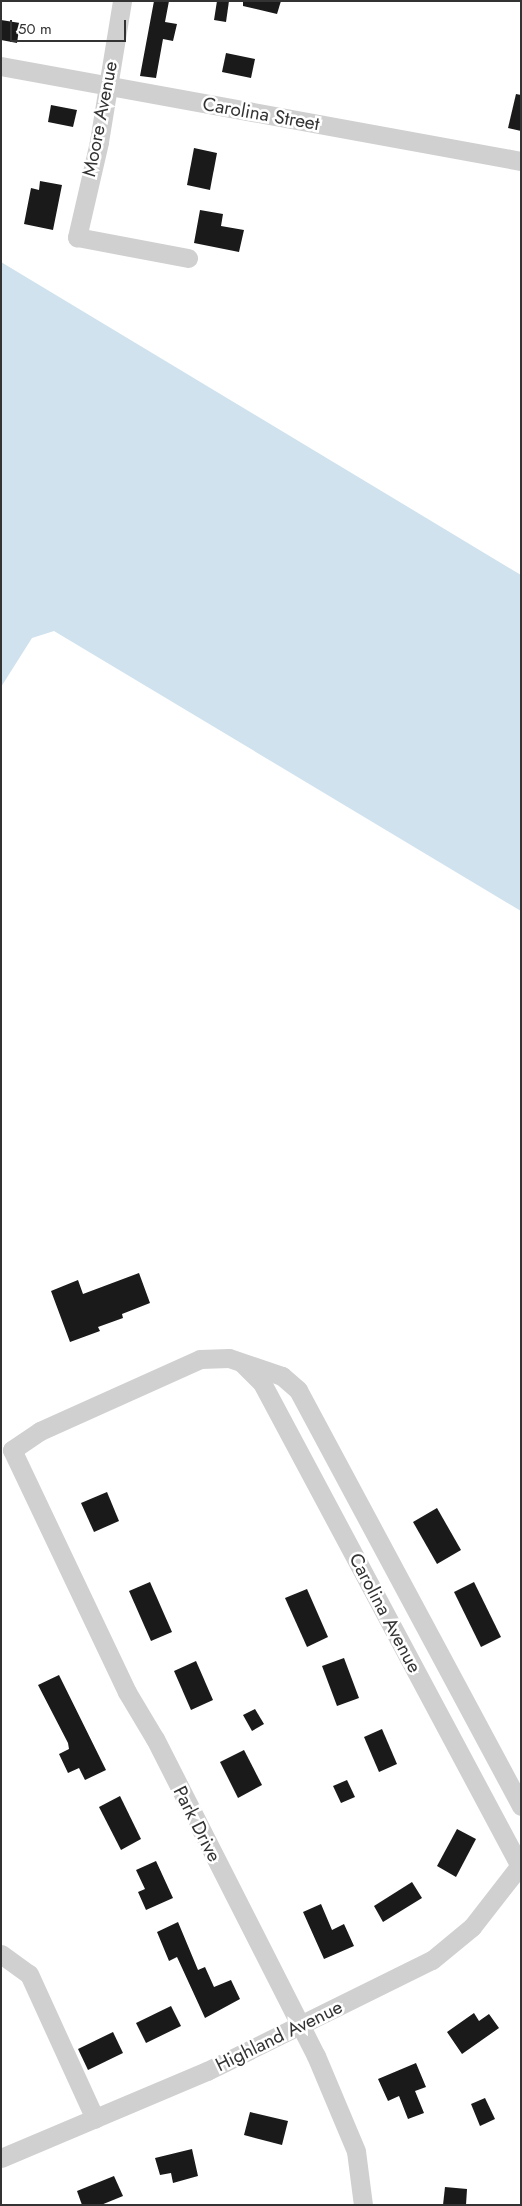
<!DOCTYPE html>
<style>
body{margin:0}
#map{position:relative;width:522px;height:2206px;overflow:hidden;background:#fff;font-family:Jost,sans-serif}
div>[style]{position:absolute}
.water>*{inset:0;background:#cfe2ee}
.building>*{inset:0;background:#1a1a1a}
.minor>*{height:19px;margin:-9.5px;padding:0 9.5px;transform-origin:9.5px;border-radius:9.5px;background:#d0d0d0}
span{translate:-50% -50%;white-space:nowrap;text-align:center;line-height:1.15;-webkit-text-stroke:5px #fff;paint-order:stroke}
.street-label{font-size:19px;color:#333}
.frame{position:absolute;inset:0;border:2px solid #333;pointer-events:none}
.scale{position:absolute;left:10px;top:20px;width:116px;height:22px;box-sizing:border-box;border:2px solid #333;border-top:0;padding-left:6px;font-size:15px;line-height:18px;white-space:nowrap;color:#333;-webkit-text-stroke:4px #fff;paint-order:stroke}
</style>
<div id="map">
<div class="water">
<div style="clip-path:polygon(1px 262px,521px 575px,521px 911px,54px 631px,32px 638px,1px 687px)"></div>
</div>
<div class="building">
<div style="clip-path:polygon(154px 1px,169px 1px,165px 22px,177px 24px,173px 41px,163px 39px,156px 78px,140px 76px)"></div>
<div style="clip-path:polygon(217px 1px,229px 1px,226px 22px,214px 20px)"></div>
<div style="clip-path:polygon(243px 1px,281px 1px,277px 14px,243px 6px)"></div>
<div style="clip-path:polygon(1px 20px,20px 23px,17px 43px,1px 40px)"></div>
<div style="clip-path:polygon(226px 53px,255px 59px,251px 78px,222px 72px)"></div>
<div style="clip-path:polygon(516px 94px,521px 95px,521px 131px,508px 128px)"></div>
<div style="clip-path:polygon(51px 105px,77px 110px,73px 127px,48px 122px)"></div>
<div style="clip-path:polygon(194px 148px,217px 153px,210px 190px,187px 185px)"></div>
<div style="clip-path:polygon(40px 181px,62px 185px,53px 230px,24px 224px,31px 188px,39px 190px)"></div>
<div style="clip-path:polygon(200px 210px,223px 214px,221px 226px,244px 230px,239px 252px,194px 243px)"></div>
<div style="clip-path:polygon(139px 1273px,150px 1303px,122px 1314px,123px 1318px,98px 1327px,100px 1331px,70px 1342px,51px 1291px,78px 1280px,83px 1294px)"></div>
<div style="clip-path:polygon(107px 1492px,119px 1521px,94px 1532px,81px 1503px)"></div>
<div style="clip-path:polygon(437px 1508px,461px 1550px,437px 1564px,413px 1522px)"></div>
<div style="clip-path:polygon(150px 1582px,172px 1632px,151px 1641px,129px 1591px)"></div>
<div style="clip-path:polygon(474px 1582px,501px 1637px,481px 1647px,454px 1592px)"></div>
<div style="clip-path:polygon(307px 1589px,328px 1637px,307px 1647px,285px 1598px)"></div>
<div style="clip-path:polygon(344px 1658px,359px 1698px,337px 1706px,322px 1666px)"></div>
<div style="clip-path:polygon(196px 1661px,213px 1700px,191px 1710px,174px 1671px)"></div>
<div style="clip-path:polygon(59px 1675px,106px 1770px,85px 1780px,79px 1768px,68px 1773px,59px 1754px,69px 1749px,68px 1743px,38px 1685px)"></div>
<div style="clip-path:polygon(255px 1709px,264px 1724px,252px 1731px,243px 1715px)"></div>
<div style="clip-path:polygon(382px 1729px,397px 1764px,379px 1772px,364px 1737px)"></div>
<div style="clip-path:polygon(244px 1750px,262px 1785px,238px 1798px,220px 1762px)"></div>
<div style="clip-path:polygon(347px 1780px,355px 1797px,341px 1803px,333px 1786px)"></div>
<div style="clip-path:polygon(120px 1796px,141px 1839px,121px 1850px,99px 1807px)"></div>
<div style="clip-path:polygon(457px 1829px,476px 1839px,456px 1877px,437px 1866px)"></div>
<div style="clip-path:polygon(156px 1861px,173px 1898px,146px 1910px,138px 1892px,145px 1889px,136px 1870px)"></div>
<div style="clip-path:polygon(412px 1882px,422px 1898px,383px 1922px,374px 1906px)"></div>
<div style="clip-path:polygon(321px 1904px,332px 1930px,344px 1924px,354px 1946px,324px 1959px,303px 1912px)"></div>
<div style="clip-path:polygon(178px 1922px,198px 1970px,205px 1967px,214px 1987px,231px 1980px,240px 1999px,205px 2018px,177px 1957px,169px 1961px,157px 1932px)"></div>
<div style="clip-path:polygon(171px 2006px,181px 2026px,146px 2043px,136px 2023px)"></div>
<div style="clip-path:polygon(474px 2013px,479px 2021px,489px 2014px,499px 2028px,462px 2054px,447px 2032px)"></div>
<div style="clip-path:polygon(113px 2032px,123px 2053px,88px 2070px,78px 2049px)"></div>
<div style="clip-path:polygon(416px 2063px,426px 2087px,415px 2091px,424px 2113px,408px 2119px,399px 2096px,388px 2101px,378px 2079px)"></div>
<div style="clip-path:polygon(485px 2098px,495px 2119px,480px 2126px,471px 2104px)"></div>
<div style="clip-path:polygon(250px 2112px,288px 2121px,282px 2145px,244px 2135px)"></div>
<div style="clip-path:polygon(192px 2149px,198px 2176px,173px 2183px,171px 2173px,160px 2175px,155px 2158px)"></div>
<div style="clip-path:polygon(114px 2176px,123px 2196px,101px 2205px,82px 2205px,77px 2191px)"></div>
<div style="clip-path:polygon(445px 2187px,467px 2189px,466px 2205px,443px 2205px)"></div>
</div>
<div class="minor">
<div style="left:122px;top:1px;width:143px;rotate:99.3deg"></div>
<div style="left:99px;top:142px;width:98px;rotate:103deg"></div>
<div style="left:77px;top:237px;width:113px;rotate:10.7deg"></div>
<div style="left:1px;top:66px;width:529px;rotate:10.35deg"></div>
<div style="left:243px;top:1364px;width:27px;rotate:45deg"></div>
<div style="left:262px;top:1383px;width:550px;rotate:61.9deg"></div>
<div style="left:1px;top:1954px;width:34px;rotate:36deg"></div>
<div style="left:29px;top:1974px;width:159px;rotate:65.5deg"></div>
<div style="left:1px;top:2158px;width:224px;rotate:-22.9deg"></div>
<div style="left:207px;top:2071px;width:251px;rotate:-26.3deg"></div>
<div style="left:432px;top:1960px;width:52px;rotate:-39.5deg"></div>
<div style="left:472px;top:1927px;width:80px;rotate:-52.1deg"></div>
<div style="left:363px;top:2205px;width:54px;rotate:-97.4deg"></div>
<div style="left:356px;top:2151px;width:103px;rotate:-112.8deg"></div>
<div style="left:316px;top:2056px;width:356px;rotate:-116.9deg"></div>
<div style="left:155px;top:1739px;width:55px;rotate:-120.8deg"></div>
<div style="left:127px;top:1692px;width:268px;rotate:-115.4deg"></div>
<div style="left:12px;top:1450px;width:34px;rotate:-34deg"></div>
<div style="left:40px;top:1431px;width:175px;rotate:-24.2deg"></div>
<div style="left:200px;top:1359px;width:29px;rotate:-2deg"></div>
<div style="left:229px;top:1358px;width:56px;rotate:18.8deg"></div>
<div style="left:282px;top:1376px;width:21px;rotate:41deg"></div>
<div style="left:298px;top:1390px;width:472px;rotate:61.8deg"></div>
</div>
<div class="street-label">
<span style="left:261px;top:114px;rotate:10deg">Carolina Street</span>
<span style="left:100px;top:119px;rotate:-79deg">Moore Avenue</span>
<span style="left:385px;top:1613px;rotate:62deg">Carolina Avenue</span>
<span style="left:197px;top:1824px;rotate:63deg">Park Drive</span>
<span style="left:279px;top:2036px;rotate:-26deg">Highland Avenue</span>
</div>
<div class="frame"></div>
<div class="scale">50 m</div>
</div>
